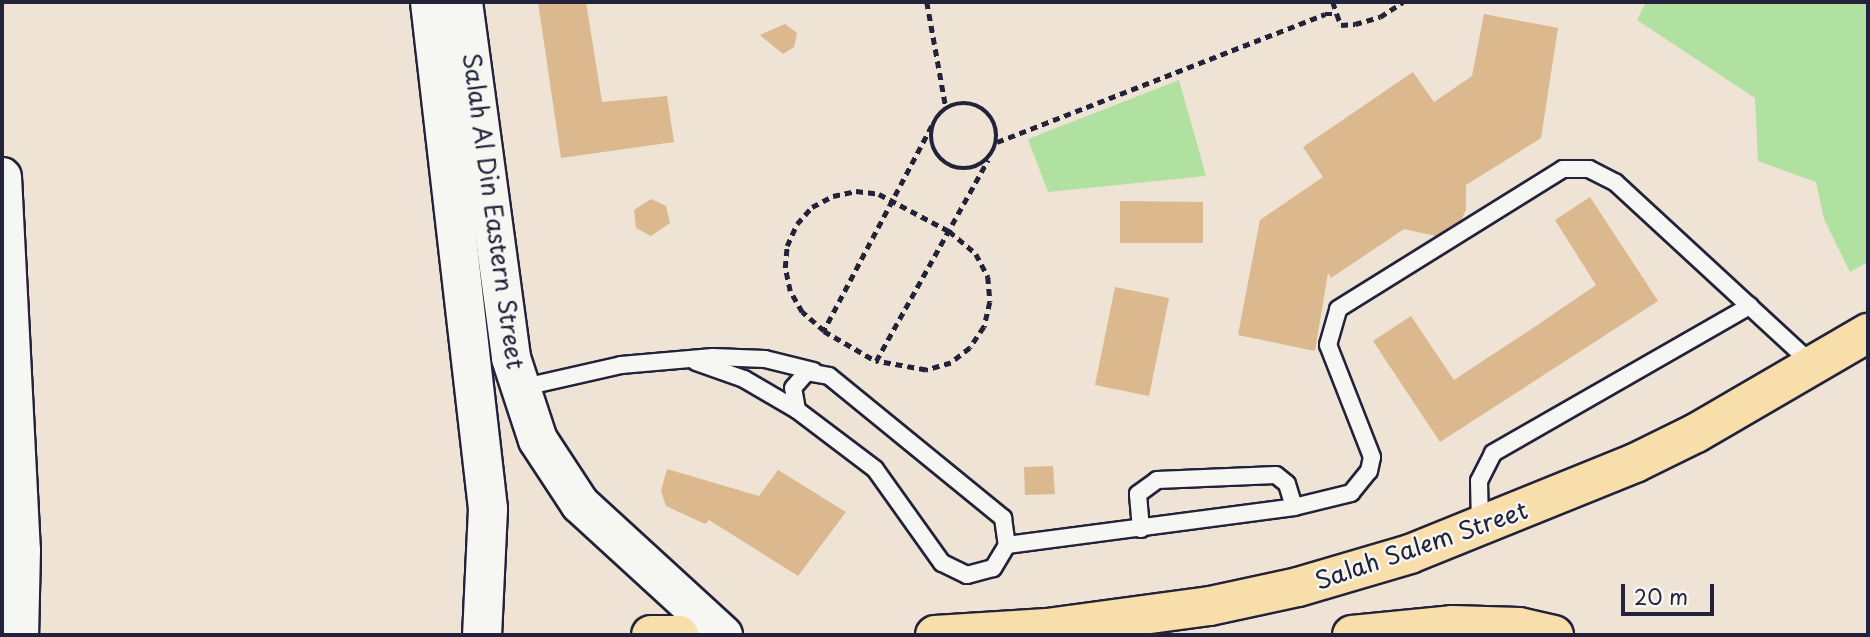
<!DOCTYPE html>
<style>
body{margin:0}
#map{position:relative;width:1870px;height:637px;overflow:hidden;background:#eee3d4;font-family:"Playpen Sans",sans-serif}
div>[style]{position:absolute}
.green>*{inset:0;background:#b1e1a1}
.building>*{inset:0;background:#dbb88d}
.path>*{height:4.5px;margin-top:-2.25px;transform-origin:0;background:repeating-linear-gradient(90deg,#22223b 0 7px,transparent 0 12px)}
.path>.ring{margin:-2.25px;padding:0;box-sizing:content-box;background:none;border:4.5px solid #22223b;border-radius:50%}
.roads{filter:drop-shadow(2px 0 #22223b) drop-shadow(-2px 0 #22223b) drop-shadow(0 2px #22223b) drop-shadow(0 -2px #22223b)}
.service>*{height:16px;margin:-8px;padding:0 8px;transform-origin:8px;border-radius:8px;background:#f6f6f2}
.secondary>*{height:38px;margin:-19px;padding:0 19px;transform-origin:19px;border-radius:19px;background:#f6f6f2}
.primary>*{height:38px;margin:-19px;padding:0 19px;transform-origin:19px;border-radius:19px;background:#f8deab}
span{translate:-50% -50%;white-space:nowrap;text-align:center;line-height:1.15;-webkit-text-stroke:5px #f6f6f2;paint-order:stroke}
.street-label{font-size:24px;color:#22223b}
.frame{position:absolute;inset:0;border:4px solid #22223b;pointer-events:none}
.scale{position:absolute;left:1621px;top:584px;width:93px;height:32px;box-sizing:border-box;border:4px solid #22223b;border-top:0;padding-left:9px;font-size:21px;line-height:24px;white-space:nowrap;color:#22223b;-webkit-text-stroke:5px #f6f6f2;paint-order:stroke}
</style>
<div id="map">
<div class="green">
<div style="clip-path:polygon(1646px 2px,1868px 2px,1868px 262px,1850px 272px,1824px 219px,1816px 182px,1758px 161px,1755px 98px,1637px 20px)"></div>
<div style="clip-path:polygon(1179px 80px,1206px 176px,1048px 192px,1028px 139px)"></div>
</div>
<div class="building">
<div style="clip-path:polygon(538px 2px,586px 2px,602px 102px,667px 96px,674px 142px,561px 158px)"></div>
<div style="clip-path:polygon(1484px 14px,1558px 28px,1541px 138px,1466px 185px,1466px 210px,1461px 220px,1436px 236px,1404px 229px,1331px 278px,1328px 273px,1315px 351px,1238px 335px,1260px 220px,1323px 177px,1303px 147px,1413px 72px,1434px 102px,1472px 76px)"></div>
<div style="clip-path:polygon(785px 24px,797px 33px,794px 47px,783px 54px,760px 35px)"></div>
<div style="clip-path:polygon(1590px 197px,1658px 301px,1440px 442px,1373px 341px,1411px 316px,1454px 380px,1536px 326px,1596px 285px,1555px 220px)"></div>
<div style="clip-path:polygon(651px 199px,666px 206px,670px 223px,651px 236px,636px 228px,634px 210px)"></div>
<div style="clip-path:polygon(1120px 201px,1203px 202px,1203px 243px,1120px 243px)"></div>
<div style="clip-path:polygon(1115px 287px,1169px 298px,1149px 396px,1095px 385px)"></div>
<div style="clip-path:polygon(1053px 466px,1055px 494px,1025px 495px,1024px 467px)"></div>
<div style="clip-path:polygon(667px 469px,759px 496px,778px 470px,846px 512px,798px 576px,709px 520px,705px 524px,666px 506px,661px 491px)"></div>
</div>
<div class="path">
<div style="left:927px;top:2px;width:108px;rotate:79.8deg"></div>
<div style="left:1333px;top:2px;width:13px;rotate:72deg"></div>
<div style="left:1423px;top:2px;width:2px"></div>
<div class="ring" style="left:931px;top:103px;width:61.5px;height:61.5px"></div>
<div style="left:932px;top:126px;width:232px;rotate:117.8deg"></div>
<div style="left:824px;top:331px;width:60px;rotate:30deg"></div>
<div style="left:876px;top:361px;width:230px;rotate:-60.9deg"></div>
<div style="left:997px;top:142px;width:352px;rotate:-21.3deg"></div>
<div style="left:1325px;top:14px;width:12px"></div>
<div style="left:1337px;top:14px;width:12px;rotate:70deg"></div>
<div style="left:1341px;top:25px;width:14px;rotate:-4deg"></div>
<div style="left:1355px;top:24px;width:26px;rotate:-16deg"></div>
<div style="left:1380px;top:17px;width:27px;rotate:-33deg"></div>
<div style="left:824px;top:331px;width:29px;rotate:-139deg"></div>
<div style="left:802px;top:312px;width:24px;rotate:-120deg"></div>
<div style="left:790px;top:291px;width:24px;rotate:-102deg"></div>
<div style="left:785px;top:268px;width:22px;rotate:-85deg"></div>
<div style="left:787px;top:246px;width:24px;rotate:-66deg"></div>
<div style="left:797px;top:224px;width:23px;rotate:-49deg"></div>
<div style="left:812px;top:207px;width:24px;rotate:-28deg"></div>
<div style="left:833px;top:196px;width:24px;rotate:-12deg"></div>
<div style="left:856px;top:191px;width:23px;rotate:7deg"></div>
<div style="left:879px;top:194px;width:79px;rotate:27.9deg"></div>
<div style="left:949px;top:231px;width:35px;rotate:40deg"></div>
<div style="left:976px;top:254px;width:26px;rotate:62deg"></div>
<div style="left:988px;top:277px;width:25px;rotate:85deg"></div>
<div style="left:990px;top:302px;width:26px;rotate:103deg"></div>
<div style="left:984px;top:327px;width:25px;rotate:124deg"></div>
<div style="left:970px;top:348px;width:24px;rotate:142deg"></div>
<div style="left:951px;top:363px;width:26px;rotate:164deg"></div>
<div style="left:926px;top:370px;width:51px;rotate:-169.8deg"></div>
</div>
<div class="roads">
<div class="service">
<div style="left:696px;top:362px;width:51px;rotate:19.5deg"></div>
<div style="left:744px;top:379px;width:61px;rotate:30.3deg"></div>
<div style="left:807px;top:372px;width:22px;rotate:10deg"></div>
<div style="left:829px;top:376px;width:225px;rotate:39.2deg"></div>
<div style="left:1003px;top:518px;width:27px;rotate:82deg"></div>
<div style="left:1007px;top:545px;width:27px;rotate:121deg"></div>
<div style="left:993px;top:568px;width:27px;rotate:165deg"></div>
<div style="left:967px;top:575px;width:28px;rotate:-154deg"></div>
<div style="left:942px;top:563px;width:115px;rotate:-125.5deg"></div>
<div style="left:875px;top:469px;width:98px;rotate:-142.9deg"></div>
<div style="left:797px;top:410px;width:22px;rotate:-100deg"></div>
<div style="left:793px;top:388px;width:21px;rotate:-49deg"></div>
<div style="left:520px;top:388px;width:104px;rotate:-12.8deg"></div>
<div style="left:621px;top:365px;width:92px;rotate:-5deg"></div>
<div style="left:713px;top:357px;width:52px;rotate:2.2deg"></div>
<div style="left:765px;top:359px;width:50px;rotate:13.8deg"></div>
<div style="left:1480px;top:525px;width:44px;rotate:-91.3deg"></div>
<div style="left:1479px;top:481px;width:31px;rotate:-63deg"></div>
<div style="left:1493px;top:453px;width:296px;rotate:-29.8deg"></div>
<div style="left:1141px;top:529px;width:35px;rotate:-95deg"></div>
<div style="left:1138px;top:494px;width:24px;rotate:-36deg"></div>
<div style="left:1157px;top:480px;width:119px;rotate:-2.4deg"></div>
<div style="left:1276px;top:475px;width:14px;rotate:39deg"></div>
<div style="left:1287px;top:484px;width:24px;rotate:73deg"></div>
<div style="left:1007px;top:545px;width:290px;rotate:-7.5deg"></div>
<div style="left:1294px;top:507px;width:59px;rotate:-13.8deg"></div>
<div style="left:1351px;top:493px;width:28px;rotate:-51deg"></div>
<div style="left:1369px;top:471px;width:14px;rotate:-78deg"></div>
<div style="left:1372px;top:457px;width:120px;rotate:-111.4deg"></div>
<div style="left:1328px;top:345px;width:37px;rotate:-74deg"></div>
<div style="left:1338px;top:309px;width:265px;rotate:-31.9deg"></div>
<div style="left:1563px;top:169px;width:26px"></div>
<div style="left:1589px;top:169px;width:30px;rotate:27deg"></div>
<div style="left:1616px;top:183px;width:268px;rotate:42.7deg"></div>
</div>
<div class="secondary">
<div style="left:430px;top:2px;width:510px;rotate:83.47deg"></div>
<div style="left:488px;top:509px;width:126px;rotate:92.7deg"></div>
<div style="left:463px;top:2px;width:359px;rotate:82.3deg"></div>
<div style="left:511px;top:358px;width:86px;rotate:71.8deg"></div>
<div style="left:538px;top:440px;width:77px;rotate:56.7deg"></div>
<div style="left:580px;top:504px;width:194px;rotate:42.5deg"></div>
<div style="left:2px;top:177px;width:373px;rotate:87.1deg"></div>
<div style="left:21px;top:550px;width:85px;rotate:91.3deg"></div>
</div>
<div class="primary">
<div style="left:651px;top:635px;width:28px"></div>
<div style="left:935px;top:635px;width:112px;rotate:-3.6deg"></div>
<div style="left:1047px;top:628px;width:164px;rotate:-7.7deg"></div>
<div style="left:1210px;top:606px;width:90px;rotate:-12.2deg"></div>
<div style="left:1298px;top:587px;width:117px;rotate:-16.4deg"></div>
<div style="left:1410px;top:554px;width:243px;rotate:-22deg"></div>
<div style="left:1635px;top:463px;width:68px;rotate:-26.2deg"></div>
<div style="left:1696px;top:433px;width:199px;rotate:-30.2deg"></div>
<div style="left:1352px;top:635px;width:100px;rotate:-5.7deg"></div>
<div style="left:1452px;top:625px;width:67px;rotate:1.7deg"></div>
<div style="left:1519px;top:627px;width:36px;rotate:13deg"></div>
</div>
</div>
<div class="street-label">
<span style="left:494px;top:211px;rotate:82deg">Salah Al Din Eastern Street</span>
<span style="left:1421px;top:545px;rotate:-19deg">Salah Salem Street</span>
</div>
<div class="frame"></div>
<div class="scale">20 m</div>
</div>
